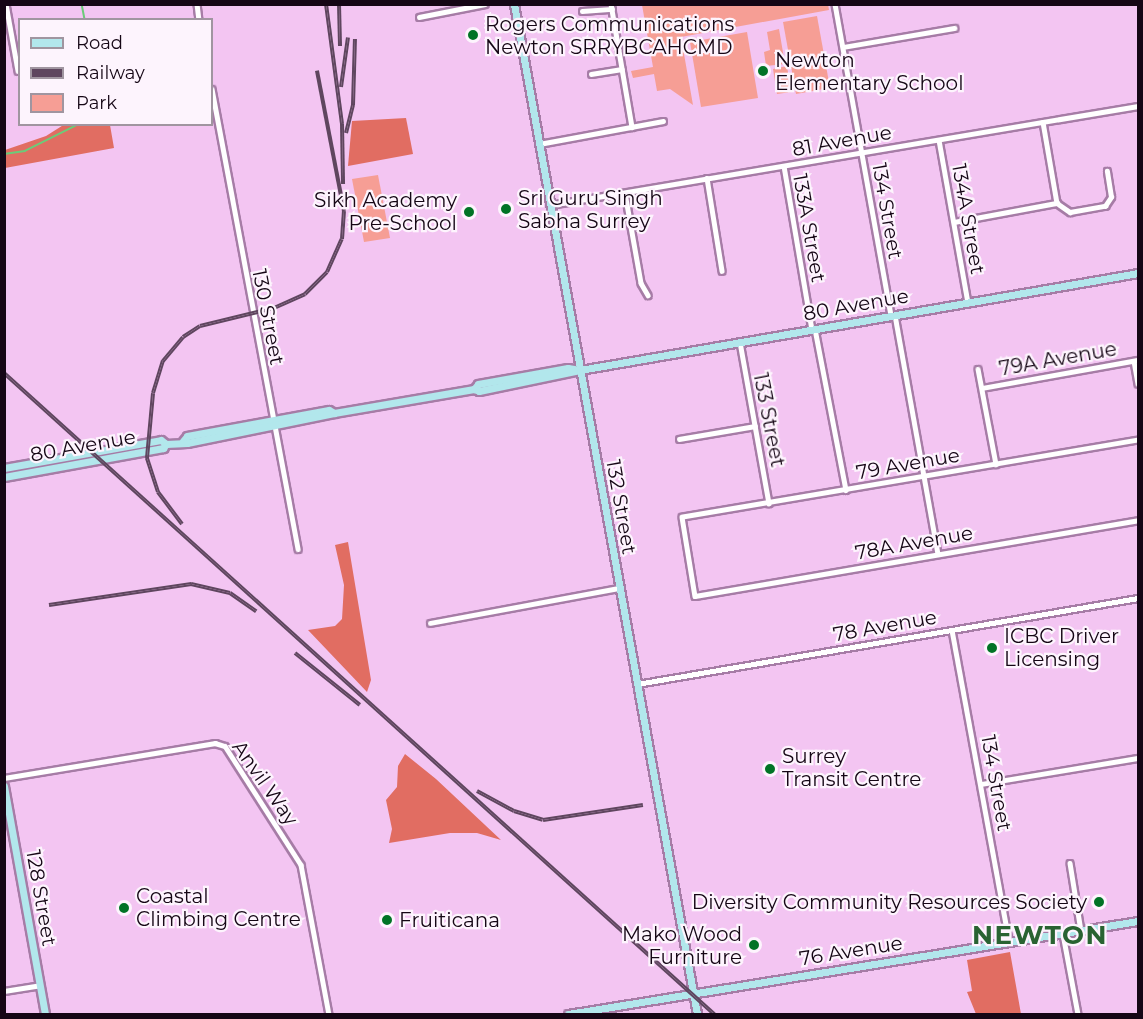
<!DOCTYPE html>
<style>
body{margin:0}
#map{position:relative;width:1143px;height:1019px;overflow:hidden;background:#f3c5f2;font-family:Montserrat,sans-serif}
div>[style]{position:absolute}
.green>*{inset:0;background:#f69e95}
.forest>*{inset:0;background:#e16d62}
.stream>*{height:1.5px;margin:-0.75px;padding:0 0.75px;transform-origin:0.75px;border-radius:0.75px;background:#6ccb79}
.roads{filter:drop-shadow(2px 0 #a67ca6) drop-shadow(-2px 0 #a67ca6) drop-shadow(0 2px #a67ca6) drop-shadow(0 -2px #a67ca6)}
.street>*{height:4.5px;margin:-2.25px;padding:0 2.25px;transform-origin:2.25px;border-radius:2.25px;background:#fff}
.secondary>*{height:7px;margin:-3.5px;padding:0 3.5px;transform-origin:3.5px;border-radius:3.5px;background:#b2e7ec}
.rail>*{height:4px;margin-top:-2px;transform-origin:0;background:repeating-linear-gradient(90deg,#fdf4fd 0 4.5px,#5f465f 0 9px);box-sizing:border-box;border-block:2px solid #5f465f}
.dots>*{width:16px;height:16px;translate:-50% -50%;box-sizing:border-box;border:3px solid #fdf4fd;border-radius:50%}
span{translate:-50% -50%;white-space:nowrap;text-align:center;line-height:1.15;-webkit-text-stroke:4.5px #fdf4fd;paint-order:stroke}
.poi-label{font-size:20px;color:#150615}
.left{translate:0 -50%;text-align:left}
.right{translate:-100% -50%;text-align:right}
.street-label{font-size:20px;color:#150615}
.district-label{font-size:26px;color:#296332;font-weight:700;letter-spacing:1.5px}
.frame{position:absolute;inset:0;border:6px solid #150615;pointer-events:none}
.legend{position:absolute;left:18px;top:18px;width:195px;height:108px;box-sizing:border-box;background:#fdf4fd;border:2px solid #a095a0;margin:0;padding:8px 10px;list-style:none;font-size:18px;color:#150615}
.legend li{display:flex;align-items:center;gap:12px;height:30px}
.legend b{width:30px;border:2px solid #a095a0}
</style>
<div id="map">
<div class="green">
<div style="clip-path:polygon(642px 5px,828px 4px,829px 10px,681px 37px,693px 105px,670px 89px,657px 91px,654px 74px,633px 78px,631px 71px,653px 67px)"></div>
<div style="clip-path:polygon(817px 16px,830px 88px,796px 94px,783px 22px)"></div>
<div style="clip-path:polygon(779px 29px,785px 64px,766px 66px,764px 52px,770px 50px,767px 32px)"></div>
<div style="clip-path:polygon(747px 32px,758px 98px,701px 107px,690px 42px)"></div>
<div style="clip-path:polygon(787px 66px,791px 92px,777px 94px,773px 69px)"></div>
<div style="clip-path:polygon(378px 175px,390px 238px,364px 242px,352px 179px)"></div>
</div>
<div class="forest">
<div style="clip-path:polygon(406px 118px,413px 154px,348px 166px,352px 121px)"></div>
<div style="clip-path:polygon(65px 124px,110px 125px,114px 148px,5px 168px,5px 150px,46px 136px)"></div>
<div style="clip-path:polygon(348px 542px,371px 680px,367px 692px,308px 630px,335px 626px,342px 619px,344px 585px,335px 545px)"></div>
<div style="clip-path:polygon(405px 754px,436px 779px,501px 840px,477px 833px,450px 833px,389px 843px,392px 829px,386px 800px,397px 787px,398px 766px)"></div>
<div style="clip-path:polygon(1010px 952px,1021px 1014px,976px 1014px,967px 992px,972px 991px,967px 960px)"></div>
</div>
<div class="stream">
<div style="left:82px;top:4px;width:16px;rotate:79deg"></div>
<div style="left:4px;top:154px;width:21px;rotate:-8deg"></div>
<div style="left:25px;top:151px;width:60px;rotate:-26.6deg"></div>
</div>
<div class="roads">
<div class="street">
<div style="left:6px;top:4px;width:68px;rotate:79.8deg"></div>
<div style="left:197px;top:4px;width:16px;rotate:83deg"></div>
<div style="left:611px;top:4px;width:125px;rotate:80.3deg"></div>
<div style="left:835px;top:4px;width:317px;rotate:79.8deg"></div>
<div style="left:582px;top:11px;width:30px;rotate:-4deg"></div>
<div style="left:419px;top:17px;width:67px;rotate:-11.1deg"></div>
<div style="left:843px;top:47px;width:113px;rotate:-9.7deg"></div>
<div style="left:591px;top:74px;width:31px;rotate:-9deg"></div>
<div style="left:212px;top:89px;width:468px;rotate:79.4deg"></div>
<div style="left:1043px;top:122px;width:82px;rotate:80.2deg"></div>
<div style="left:939px;top:140px;width:166px;rotate:79.9deg"></div>
<div style="left:539px;top:144px;width:126px;rotate:-10.5deg"></div>
<div style="left:784px;top:166px;width:166px;rotate:80.3deg"></div>
<div style="left:707px;top:178px;width:94px;rotate:80.8deg"></div>
<div style="left:625px;top:193px;width:91px;rotate:79.9deg"></div>
<div style="left:641px;top:283px;width:14px;rotate:60deg"></div>
<div style="left:550px;top:205px;width:596px;rotate:-9.56deg"></div>
<div style="left:954px;top:222px;width:105px;rotate:-10.5deg"></div>
<div style="left:1057px;top:203px;width:16px;rotate:35deg"></div>
<div style="left:1070px;top:212px;width:36px;rotate:-10deg"></div>
<div style="left:1105px;top:206px;width:11px;rotate:-56deg"></div>
<div style="left:1111px;top:197px;width:26px;rotate:-99deg"></div>
<div style="left:895px;top:315px;width:242px;rotate:79.8deg"></div>
<div style="left:815px;top:329px;width:164px;rotate:79.1deg"></div>
<div style="left:740px;top:342px;width:164px;rotate:79.8deg"></div>
<div style="left:1134px;top:361px;width:23px;rotate:80deg"></div>
<div style="left:978px;top:369px;width:97px;rotate:79.3deg"></div>
<div style="left:982px;top:388px;width:158px;rotate:-10.2deg"></div>
<div style="left:679px;top:439px;width:77px;rotate:-9.7deg"></div>
<div style="left:1138px;top:440px;width:462px;rotate:170.4deg"></div>
<div style="left:682px;top:517px;width:80px;rotate:80.7deg"></div>
<div style="left:695px;top:596px;width:449px;rotate:-9.7deg"></div>
<div style="left:430px;top:623px;width:192px;rotate:-10.5deg"></div>
<div style="left:952px;top:630px;width:317px;rotate:79.6deg"></div>
<div style="left:637px;top:684px;width:508px;rotate:-9.74deg"></div>
<div style="left:4px;top:778px;width:214px;rotate:-9.4deg"></div>
<div style="left:215px;top:743px;width:10px;rotate:17deg"></div>
<div style="left:225px;top:746px;width:141px;rotate:57.4deg"></div>
<div style="left:301px;top:865px;width:152px;rotate:79.4deg"></div>
<div style="left:981px;top:784px;width:159px;rotate:-9.4deg"></div>
<div style="left:1070px;top:863px;width:69px;rotate:80.8deg"></div>
<div style="left:1063px;top:934px;width:81px;rotate:79.4deg"></div>
<div style="left:4px;top:991px;width:36px;rotate:-9deg"></div>
</div>
<div class="secondary">
<div style="left:514px;top:4px;width:1026px;rotate:79.73deg"></div>
<div style="left:474px;top:389px;width:6px;rotate:-51deg"></div>
<div style="left:478px;top:384px;width:91px;rotate:-10.1deg"></div>
<div style="left:568px;top:368px;width:12px;rotate:9deg"></div>
<div style="left:183px;top:441px;width:6px;rotate:-51deg"></div>
<div style="left:187px;top:436px;width:144px;rotate:-10.4deg"></div>
<div style="left:329px;top:410px;width:6px;rotate:31deg"></div>
<div style="left:4px;top:468px;width:159px;rotate:-10.1deg"></div>
<div style="left:161px;top:440px;width:6px;rotate:39deg"></div>
<div style="left:4px;top:477px;width:162px;rotate:-10.3deg"></div>
<div style="left:163px;top:448px;width:5px;rotate:-53deg"></div>
<div style="left:166px;top:444px;width:21px;rotate:-3deg"></div>
<div style="left:187px;top:443px;width:150px;rotate:-11.5deg"></div>
<div style="left:334px;top:413px;width:142px;rotate:-9.7deg"></div>
<div style="left:474px;top:389px;width:5px;rotate:22deg"></div>
<div style="left:479px;top:391px;width:103px;rotate:-11.7deg"></div>
<div style="left:580px;top:370px;width:566px;rotate:-9.86deg"></div>
<div style="left:4px;top:786px;width:232px;rotate:79.8deg"></div>
<div style="left:568px;top:1014px;width:578px;rotate:-9.27deg"></div>
</div>
</div>
<div class="rail">
<div style="left:326px;top:4px;width:121px;rotate:82.4deg"></div>
<div style="left:342px;top:124px;width:60px;rotate:89deg"></div>
<div style="left:339px;top:4px;width:42px;rotate:88.6deg"></div>
<div style="left:341px;top:87px;width:50px;rotate:-82deg"></div>
<div style="left:346px;top:133px;width:29px;rotate:-76deg"></div>
<div style="left:353px;top:105px;width:66px;rotate:-88.3deg"></div>
<div style="left:4px;top:373px;width:957px;rotate:42.08deg"></div>
<div style="left:182px;top:524px;width:40px;rotate:-127deg"></div>
<div style="left:158px;top:492px;width:36px;rotate:-108deg"></div>
<div style="left:147px;top:458px;width:65px;rotate:-84.7deg"></div>
<div style="left:153px;top:393px;width:34px;rotate:-73deg"></div>
<div style="left:163px;top:361px;width:31px;rotate:-50deg"></div>
<div style="left:183px;top:337px;width:20px;rotate:-33deg"></div>
<div style="left:200px;top:326px;width:76px;rotate:-13.7deg"></div>
<div style="left:274px;top:308px;width:34px;rotate:-24deg"></div>
<div style="left:305px;top:294px;width:31px;rotate:-45deg"></div>
<div style="left:327px;top:272px;width:36px;rotate:-66deg"></div>
<div style="left:342px;top:239px;width:28px;rotate:-86deg"></div>
<div style="left:344px;top:211px;width:143px;rotate:-100.9deg"></div>
<div style="left:49px;top:605px;width:144px;rotate:-8.4deg"></div>
<div style="left:191px;top:584px;width:40px;rotate:13deg"></div>
<div style="left:230px;top:593px;width:32px;rotate:35deg"></div>
<div style="left:295px;top:653px;width:83px;rotate:38.7deg"></div>
<div style="left:477px;top:791px;width:42px;rotate:28.4deg"></div>
<div style="left:514px;top:811px;width:30px;rotate:17deg"></div>
<div style="left:543px;top:820px;width:101px;rotate:-8.5deg"></div>
</div>
<div class="dots">
<div style="left:473px;top:35px;background:#017326"></div>
<div style="left:763px;top:71px;background:#017326"></div>
<div style="left:506px;top:209px;background:#017326"></div>
<div style="left:469px;top:212px;background:#017326"></div>
<div style="left:992px;top:648px;background:#017326"></div>
<div style="left:770px;top:769px;background:#017326"></div>
<div style="left:1099px;top:902px;background:#017326"></div>
<div style="left:124px;top:908px;background:#017326"></div>
<div style="left:387px;top:920px;background:#017326"></div>
<div style="left:754px;top:945px;background:#017326"></div>
</div>
<div class="poi-label">
<span class="left" style="left:485px;top:36px">Rogers Communications<br>Newton SRRYBCAHCMD</span>
<span class="left" style="left:775px;top:72px">Newton<br>Elementary School</span>
<span class="left" style="left:518px;top:210px">Sri Guru Singh<br>Sabha Surrey</span>
<span class="right" style="left:457px;top:212px">Sikh Academy<br>Pre-School</span>
<span class="left" style="left:1004px;top:648px">ICBC Driver<br>Licensing</span>
<span class="left" style="left:782px;top:768px">Surrey<br>Transit Centre</span>
<span class="left" style="left:136px;top:908px">Coastal<br>Climbing Centre</span>
<span class="right" style="left:1087px;top:902px">Diversity Community Resources Society</span>
<span class="left" style="left:399px;top:920px">Fruiticana</span>
<span class="right" style="left:742px;top:946px">Mako Wood<br>Furniture</span>
</div>
<div class="street-label">
<span style="left:842px;top:141px;rotate:-10deg">81 Avenue</span>
<span style="left:887px;top:211px;rotate:80deg">134 Street</span>
<span style="left:968px;top:219px;rotate:80deg">134A Street</span>
<span style="left:809px;top:228px;rotate:80deg">133A Street</span>
<span style="left:856px;top:305px;rotate:-10deg">80 Avenue</span>
<span style="left:268px;top:317px;rotate:79deg">130 Street</span>
<span style="left:1058px;top:359px;rotate:-10deg">79A Avenue</span>
<span style="left:769px;top:420px;rotate:79deg">133 Street</span>
<span style="left:83px;top:446px;rotate:-10deg">80 Avenue</span>
<span style="left:908px;top:464px;rotate:-10deg">79 Avenue</span>
<span style="left:621px;top:507px;rotate:80deg">132 Street</span>
<span style="left:914px;top:543px;rotate:-10deg">78A Avenue</span>
<span style="left:885px;top:626px;rotate:-10deg">78 Avenue</span>
<span style="left:265px;top:783px;rotate:55deg">Anvil Way</span>
<span style="left:996px;top:783px;rotate:80deg">134 Street</span>
<span style="left:41px;top:898px;rotate:80deg">128 Street</span>
<span style="left:851px;top:951px;rotate:-9deg">76 Avenue</span>
</div>
<div class="district-label">
<span style="left:1040px;top:936px">NEWTON</span>
</div>
<div class="frame"></div>
<ul class="legend">
<li><b style="height:8px;background:#b2e7ec"></b>Road</li>
<li><b style="height:8px;background:#5f465f"></b>Railway</li>
<li><b style="height:16px;background:#f69e95"></b>Park</li>
</ul>
</div>
